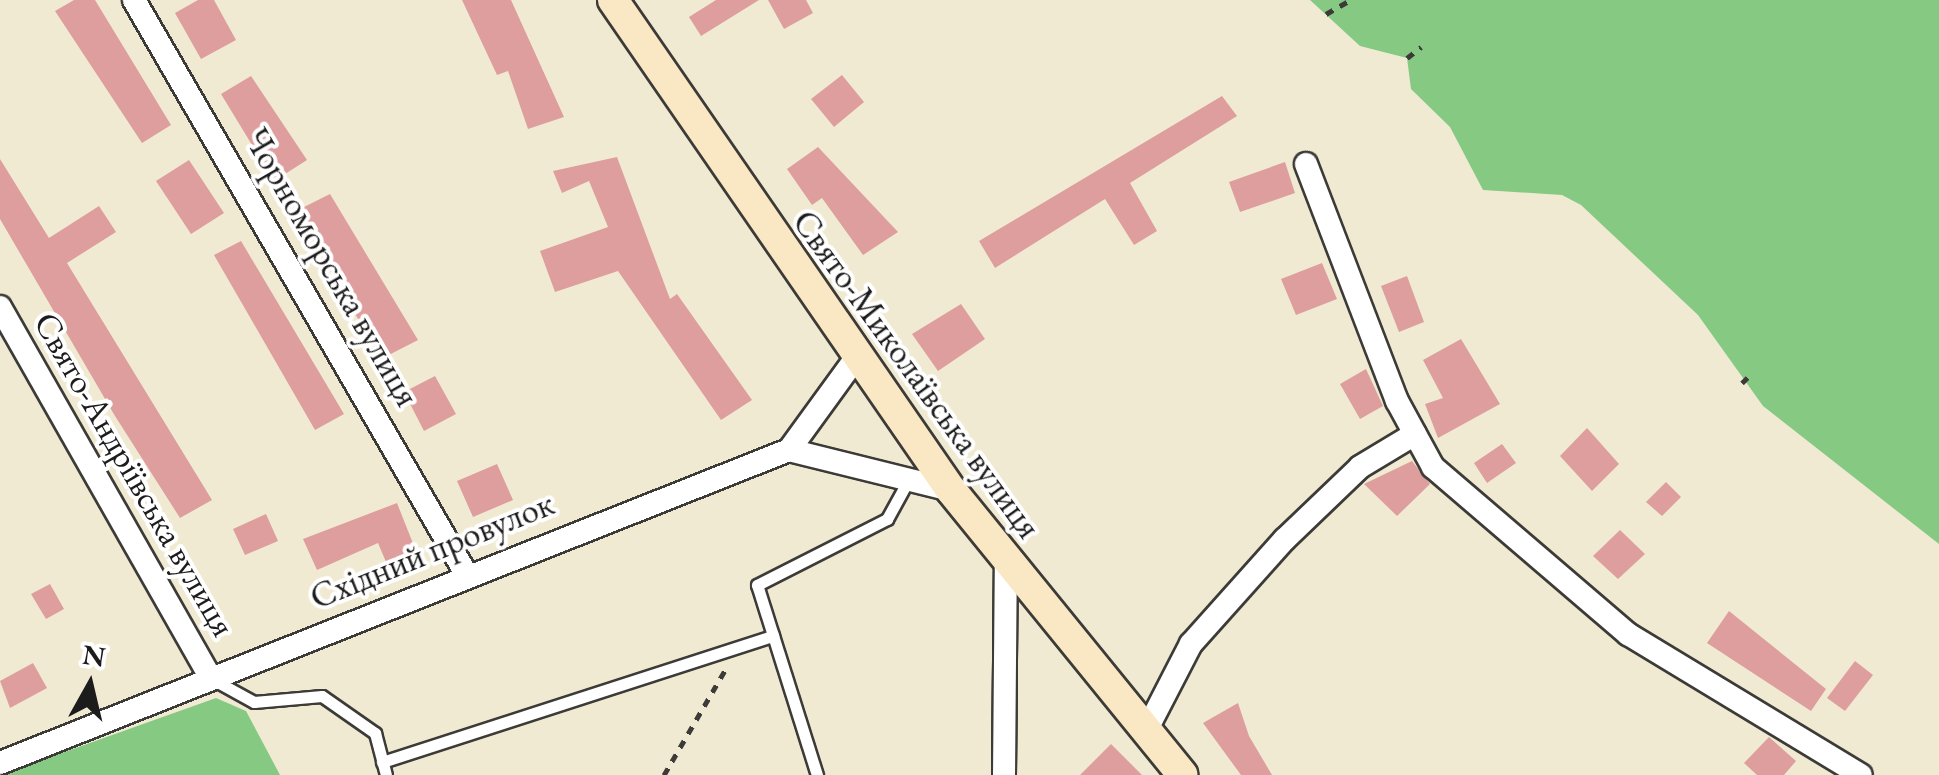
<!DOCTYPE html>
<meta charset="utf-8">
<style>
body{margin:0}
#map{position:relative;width:1939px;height:775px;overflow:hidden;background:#f1ead3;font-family:"EB Garamond",serif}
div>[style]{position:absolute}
.green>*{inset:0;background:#85c983}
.building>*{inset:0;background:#dd9e9d}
.path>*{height:5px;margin-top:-2.5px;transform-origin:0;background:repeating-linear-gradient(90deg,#3c3b37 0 8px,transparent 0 16px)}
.roads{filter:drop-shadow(2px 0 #3c3b37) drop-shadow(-2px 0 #3c3b37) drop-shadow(0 2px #3c3b37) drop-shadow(0 -2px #3c3b37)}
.lane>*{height:11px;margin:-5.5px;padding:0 5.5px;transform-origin:5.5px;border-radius:5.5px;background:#fff}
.street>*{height:22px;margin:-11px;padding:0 11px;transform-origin:11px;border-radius:11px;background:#fff}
.secondary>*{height:30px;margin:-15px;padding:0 15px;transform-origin:15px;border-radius:15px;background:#fae7c3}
span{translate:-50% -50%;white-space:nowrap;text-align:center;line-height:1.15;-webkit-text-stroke:8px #fff;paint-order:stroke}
.street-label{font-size:35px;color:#1c1c1c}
.north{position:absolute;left:40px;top:635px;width:100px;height:100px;-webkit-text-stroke:8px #fff;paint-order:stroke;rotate:8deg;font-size:28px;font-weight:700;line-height:40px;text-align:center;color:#1c1c1c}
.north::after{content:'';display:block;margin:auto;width:35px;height:45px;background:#1c1c1c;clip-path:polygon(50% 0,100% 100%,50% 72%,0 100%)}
</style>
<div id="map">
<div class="green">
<div style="clip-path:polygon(1310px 0,1939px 0,1939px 544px,1763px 406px,1698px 315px,1581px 205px,1562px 195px,1483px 190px,1450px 127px,1411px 89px,1407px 58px,1360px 46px)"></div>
<div style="clip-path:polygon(216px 698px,246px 711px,280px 775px,0 775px)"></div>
</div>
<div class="building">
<div style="clip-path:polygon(74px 0,95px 0,171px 125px,142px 143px,55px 11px)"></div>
<div style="clip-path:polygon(198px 0,214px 0,236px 40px,201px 59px,175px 13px)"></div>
<div style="clip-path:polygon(462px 0,511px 0,564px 117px,528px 129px,508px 71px,497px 75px)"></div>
<div style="clip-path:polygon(716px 0,759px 0,701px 36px,689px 17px)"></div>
<div style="clip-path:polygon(768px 0,806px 0,813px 13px,784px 29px)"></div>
<div style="clip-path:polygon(842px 75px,864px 102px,834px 127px,811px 99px)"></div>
<div style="clip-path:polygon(251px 76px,307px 160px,274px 181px,221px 94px)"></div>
<div style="clip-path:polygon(1222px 96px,1237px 116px,1130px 183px,1157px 231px,1134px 245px,1105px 199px,995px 268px,979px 241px)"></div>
<div style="clip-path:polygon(818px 147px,898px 232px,863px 255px,822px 198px,812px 205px,787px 169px)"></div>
<div style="clip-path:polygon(617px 157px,670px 299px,677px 294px,752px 400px,721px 420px,618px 271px,555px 292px,540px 251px,608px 227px,589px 181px,562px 193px,553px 171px)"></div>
<div style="clip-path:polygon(0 159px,49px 238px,99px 206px,116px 232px,67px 263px,212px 500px,180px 518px,115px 416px,0 219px)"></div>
<div style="clip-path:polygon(189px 160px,224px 213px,191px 234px,156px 181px)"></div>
<div style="clip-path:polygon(1285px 162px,1295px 193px,1240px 212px,1229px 182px)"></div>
<div style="clip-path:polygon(330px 194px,418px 340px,381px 359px,296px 211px)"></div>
<div style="clip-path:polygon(241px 241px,344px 414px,315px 430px,214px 255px)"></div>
<div style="clip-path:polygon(1322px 263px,1337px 299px,1296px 315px,1281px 279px)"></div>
<div style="clip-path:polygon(1407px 276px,1424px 322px,1399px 332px,1381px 286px)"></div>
<div style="clip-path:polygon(961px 304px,985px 339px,938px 371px,912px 334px)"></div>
<div style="clip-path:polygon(1461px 339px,1500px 404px,1438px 438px,1425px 404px,1443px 398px,1423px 360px)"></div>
<div style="clip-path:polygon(1366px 369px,1383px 406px,1360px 419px,1340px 384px)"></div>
<div style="clip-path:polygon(435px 376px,456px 414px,424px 431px,404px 392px)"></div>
<div style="clip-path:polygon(1587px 428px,1619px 464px,1592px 491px,1560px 456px)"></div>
<div style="clip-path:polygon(1502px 444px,1516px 463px,1487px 483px,1474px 463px)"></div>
<div style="clip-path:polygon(1412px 461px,1430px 484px,1397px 516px,1364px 484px)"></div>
<div style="clip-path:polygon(497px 464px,513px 500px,473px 517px,457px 481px)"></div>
<div style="clip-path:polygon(1666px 482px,1681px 497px,1662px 516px,1646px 502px)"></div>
<div style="clip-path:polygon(397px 503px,416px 551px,386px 562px,378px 543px,317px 570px,303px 539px)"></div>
<div style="clip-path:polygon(266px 514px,278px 541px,245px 555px,233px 529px)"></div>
<div style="clip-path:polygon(1620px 530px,1645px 554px,1618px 579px,1593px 556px)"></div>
<div style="clip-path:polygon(50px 584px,64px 609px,46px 619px,31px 594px)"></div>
<div style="clip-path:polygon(1729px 611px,1826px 689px,1811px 711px,1707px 643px)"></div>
<div style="clip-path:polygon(1855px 661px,1873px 675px,1845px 711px,1827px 698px)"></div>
<div style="clip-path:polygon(33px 663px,47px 688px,10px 708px,0 681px)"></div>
<div style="clip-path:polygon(1238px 703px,1249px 736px,1272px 775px,1241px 775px,1203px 723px)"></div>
<div style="clip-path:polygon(1769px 737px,1796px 761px,1784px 775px,1757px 775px,1744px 763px)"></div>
<div style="clip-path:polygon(1111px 744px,1142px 775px,1080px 775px)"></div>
</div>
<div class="path">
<div style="left:1326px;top:14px;width:28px;rotate:-30deg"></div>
<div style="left:1407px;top:58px;width:18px;rotate:-38deg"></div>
<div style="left:1742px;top:383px;width:11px;rotate:-45deg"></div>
<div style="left:664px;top:775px;width:121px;rotate:-59.8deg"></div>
</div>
<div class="roads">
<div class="lane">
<div style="left:212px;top:679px;width:48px;rotate:28.7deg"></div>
<div style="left:254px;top:702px;width:68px;rotate:-5deg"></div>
<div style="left:322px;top:696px;width:65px;rotate:34.9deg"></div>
<div style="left:375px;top:733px;width:43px;rotate:75.3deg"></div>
<div style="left:382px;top:762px;width:411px;rotate:-17.9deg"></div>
<div style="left:817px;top:775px;width:199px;rotate:-107.5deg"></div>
<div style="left:757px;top:585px;width:146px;rotate:-26.9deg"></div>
<div style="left:887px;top:519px;width:46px;rotate:-61.2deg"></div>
</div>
<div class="street">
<div style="left:134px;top:0;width:661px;rotate:59.94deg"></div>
<div style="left:1306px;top:164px;width:254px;rotate:69deg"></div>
<div style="left:1397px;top:401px;width:75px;rotate:61.4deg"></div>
<div style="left:1433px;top:467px;width:257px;rotate:40.6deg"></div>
<div style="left:1628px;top:634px;width:272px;rotate:31.2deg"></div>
<div style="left:0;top:307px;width:425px;rotate:60.4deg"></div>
<div style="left:789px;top:450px;width:167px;rotate:13.9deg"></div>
<div style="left:1146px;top:731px;width:98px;rotate:-62.7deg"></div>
<div style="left:1191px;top:644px;width:140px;rotate:-48.2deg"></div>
<div style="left:1284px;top:540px;width:105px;rotate:-43.8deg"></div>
<div style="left:1360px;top:467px;width:64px;rotate:-31deg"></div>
<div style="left:0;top:763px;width:849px;rotate:-21.64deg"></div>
<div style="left:789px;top:450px;width:112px;rotate:-54deg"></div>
<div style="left:1004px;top:775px;width:211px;rotate:-89.5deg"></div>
</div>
<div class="secondary">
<div style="left:613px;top:0;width:595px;rotate:55.4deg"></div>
<div style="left:951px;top:490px;width:367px;rotate:50.9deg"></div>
</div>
</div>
<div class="street-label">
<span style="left:332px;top:267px;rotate:60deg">Чорноморська вулиця</span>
<span style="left:917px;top:374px;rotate:54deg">Свято-Миколаївська вулиця</span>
<span style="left:135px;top:474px;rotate:60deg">Свято-Андріївська вулиця</span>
<span style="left:432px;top:550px;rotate:-22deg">Східний провулок</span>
</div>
<div class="north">N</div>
</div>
